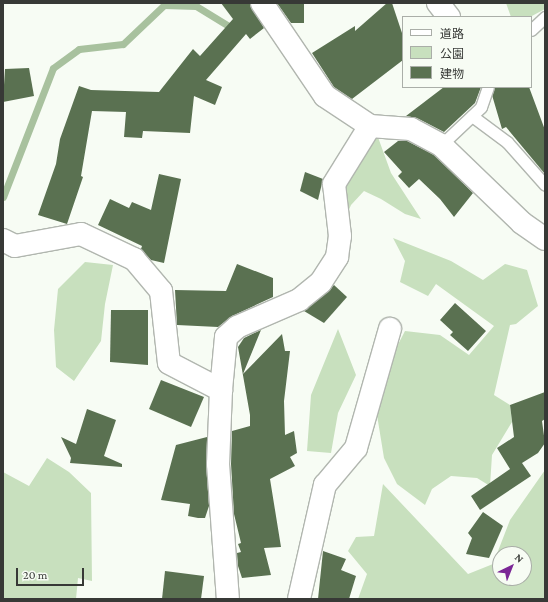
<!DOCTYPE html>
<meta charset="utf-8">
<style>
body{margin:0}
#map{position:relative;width:548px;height:602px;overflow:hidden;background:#f7fcf4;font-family:"Crimson Pro","Noto Sans JP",serif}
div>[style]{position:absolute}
.green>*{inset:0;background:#c8e0be}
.stream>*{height:7px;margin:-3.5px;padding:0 3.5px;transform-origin:3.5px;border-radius:3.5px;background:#a8c19e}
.building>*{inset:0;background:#5a7151}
.roads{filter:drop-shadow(1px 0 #b1b6af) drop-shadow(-1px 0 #b1b6af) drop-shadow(0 1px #b1b6af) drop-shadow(0 -1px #b1b6af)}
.lane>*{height:11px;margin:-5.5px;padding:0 5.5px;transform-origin:5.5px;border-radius:5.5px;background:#fff}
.street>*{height:22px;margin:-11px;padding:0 11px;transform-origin:11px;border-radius:11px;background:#fff}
span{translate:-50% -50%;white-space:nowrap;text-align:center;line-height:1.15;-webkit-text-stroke:4px #f7fcf4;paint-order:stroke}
.frame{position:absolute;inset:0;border:4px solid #373936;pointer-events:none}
.legend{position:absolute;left:402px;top:16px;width:130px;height:72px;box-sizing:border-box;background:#f7fcf4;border:1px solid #aaaea8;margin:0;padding:5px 7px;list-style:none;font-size:12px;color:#373936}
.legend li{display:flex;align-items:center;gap:8px;height:20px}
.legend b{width:20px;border:1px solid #aaaea8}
.north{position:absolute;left:492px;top:546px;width:40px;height:40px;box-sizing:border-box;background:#f7fcf4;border:1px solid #aaaea8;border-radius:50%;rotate:43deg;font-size:11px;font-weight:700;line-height:16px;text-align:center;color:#373936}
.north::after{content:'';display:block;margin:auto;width:14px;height:18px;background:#7b2796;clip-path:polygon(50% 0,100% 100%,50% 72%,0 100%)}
.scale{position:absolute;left:16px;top:568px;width:68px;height:18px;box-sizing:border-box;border:2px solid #373936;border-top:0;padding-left:5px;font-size:12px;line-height:14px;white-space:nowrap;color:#373936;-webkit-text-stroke:3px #f7fcf4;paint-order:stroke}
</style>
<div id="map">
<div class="green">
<div style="clip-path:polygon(506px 3px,545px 3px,545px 9px,530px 17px,511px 17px)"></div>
<div style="clip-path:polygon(375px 129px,391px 173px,421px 219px,405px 214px,381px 199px,364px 191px,351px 205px,343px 224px,342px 185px)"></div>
<div style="clip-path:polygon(393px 238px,451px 261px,483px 280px,505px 264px,527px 270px,538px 306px,516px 324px,510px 325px,494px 395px,510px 405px,512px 422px,492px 455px,490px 486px,477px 478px,451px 476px,432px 489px,425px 505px,397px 484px,384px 458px,377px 415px,391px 358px,405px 331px,440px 335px,469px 355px,494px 326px,436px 284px,428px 296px,400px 282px,405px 261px)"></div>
<div style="clip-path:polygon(85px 262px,113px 265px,105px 304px,101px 341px,74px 381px,56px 367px,54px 330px,58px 289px)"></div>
<div style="clip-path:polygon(338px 329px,356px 375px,338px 413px,331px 453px,307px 451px,311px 395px)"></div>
<div style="clip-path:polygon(47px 458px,69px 472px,91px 493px,92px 581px,78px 578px,76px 599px,3px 599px,3px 472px,29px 486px)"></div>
<div style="clip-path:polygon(evenodd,545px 470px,545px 599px,358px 599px,367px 574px,348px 551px,356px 537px,374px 536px,383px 484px,468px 574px,493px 564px,510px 520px,545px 470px,500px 554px,524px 554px,524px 578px,500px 578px,500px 554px)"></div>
</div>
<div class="stream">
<div style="left:3px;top:197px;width:138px;rotate:-68.8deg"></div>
<div style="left:53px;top:68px;width:32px;rotate:-36deg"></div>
<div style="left:79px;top:49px;width:44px;rotate:-6.5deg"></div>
<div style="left:123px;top:44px;width:57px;rotate:-43.6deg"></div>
<div style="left:164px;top:5px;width:32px;rotate:2deg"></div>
<div style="left:196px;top:6px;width:46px;rotate:31.6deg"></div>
</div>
<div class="building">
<div style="clip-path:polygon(221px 3px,250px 3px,264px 28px,250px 39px,246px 34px,206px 80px,222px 87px,215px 105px,194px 96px,190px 133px,143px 131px,142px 138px,124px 137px,126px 112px,92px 111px,81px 176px,83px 177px,67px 224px,38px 215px,56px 164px,60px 139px,79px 86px,91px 90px,159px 92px,193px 49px,200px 56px,233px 19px)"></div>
<div style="clip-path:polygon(277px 3px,304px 3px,304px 23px,291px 23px)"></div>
<div style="clip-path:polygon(387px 3px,392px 3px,403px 36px,403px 60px,352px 99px,334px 87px,312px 53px,355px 26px,355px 31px)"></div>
<div style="clip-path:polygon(29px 68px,34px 96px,3px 102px,5px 69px)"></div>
<div style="clip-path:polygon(444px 87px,481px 87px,475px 103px,444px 132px,417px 118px,406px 116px)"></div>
<div style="clip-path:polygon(495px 87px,529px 87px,545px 130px,545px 174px,506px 127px,502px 129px,492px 95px)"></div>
<div style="clip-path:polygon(398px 141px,407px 141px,434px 155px,473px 193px,454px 217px,440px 199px,419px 179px,409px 188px,398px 176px,402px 172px,384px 152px)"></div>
<div style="clip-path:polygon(305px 172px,323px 179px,318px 200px,300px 191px)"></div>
<div style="clip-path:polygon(159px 174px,181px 179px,164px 263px,151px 260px,141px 249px,142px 246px,98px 225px,110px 199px,129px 208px,132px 202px,151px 210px)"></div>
<div style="clip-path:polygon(237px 264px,273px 278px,273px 297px,232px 316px,218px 327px,177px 325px,175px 290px,226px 291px)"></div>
<div style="clip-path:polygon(334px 285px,347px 297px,324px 323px,304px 311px)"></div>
<div style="clip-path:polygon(455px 303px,486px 331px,468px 351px,450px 335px,453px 332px,440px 320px)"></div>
<div style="clip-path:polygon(111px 310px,148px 310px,148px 365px,110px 362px)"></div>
<div style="clip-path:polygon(261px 330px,243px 374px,282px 334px,285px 351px,290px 351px,284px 401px,285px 435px,294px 431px,297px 453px,290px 457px,295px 466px,270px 479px,281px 547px,264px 548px,271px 575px,242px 578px,238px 566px,237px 553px,241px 552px,238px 544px,241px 543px,234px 514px,231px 464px,232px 431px,250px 426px,250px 415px,238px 347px,244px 338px)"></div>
<div style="clip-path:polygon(161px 380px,204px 397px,191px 427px,149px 409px)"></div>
<div style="clip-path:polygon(545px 392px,545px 419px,542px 421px,545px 443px,538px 453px,522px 463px,531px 476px,480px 510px,471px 496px,510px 469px,497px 448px,514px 437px,510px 405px)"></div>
<div style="clip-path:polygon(87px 409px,116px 420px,104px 456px,122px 464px,122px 467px,70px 463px,71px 458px,61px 437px,76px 444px)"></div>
<div style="clip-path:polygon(207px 437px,209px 506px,205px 518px,198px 518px,188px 516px,190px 504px,161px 500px,176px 445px)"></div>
<div style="clip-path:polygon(483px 512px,503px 526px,489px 558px,466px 554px,472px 538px,468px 533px)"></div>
<div style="clip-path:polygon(323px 551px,346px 559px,341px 570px,356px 576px,349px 599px,318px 599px)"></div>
<div style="clip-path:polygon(165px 571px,204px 576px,201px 599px,162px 599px)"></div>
</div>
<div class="roads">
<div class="lane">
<div style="left:531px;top:30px;width:19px;rotate:-43deg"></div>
<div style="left:472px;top:116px;width:44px;rotate:36.6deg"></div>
<div style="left:507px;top:142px;width:57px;rotate:48.5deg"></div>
<div style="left:441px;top:145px;width:55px;rotate:-43.5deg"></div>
<div style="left:481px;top:107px;width:21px;rotate:-71deg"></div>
</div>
<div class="street">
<div style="left:262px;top:3px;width:112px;rotate:55.9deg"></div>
<div style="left:325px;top:96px;width:54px;rotate:33.7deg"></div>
<div style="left:370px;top:126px;width:41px;rotate:4.2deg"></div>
<div style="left:411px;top:129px;width:34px;rotate:28deg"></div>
<div style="left:441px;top:145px;width:112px;rotate:43.9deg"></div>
<div style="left:522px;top:223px;width:28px;rotate:35deg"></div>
<div style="left:438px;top:3px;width:18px;rotate:52deg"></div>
<div style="left:3px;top:240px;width:13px;rotate:27deg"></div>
<div style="left:15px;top:246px;width:67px;rotate:-10.3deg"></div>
<div style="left:81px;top:234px;width:59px;rotate:25.3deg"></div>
<div style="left:134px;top:259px;width:42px;rotate:49.8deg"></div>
<div style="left:161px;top:291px;width:72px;rotate:83.7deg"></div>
<div style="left:169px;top:363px;width:59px;rotate:27.4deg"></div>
<div style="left:221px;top:390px;width:53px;rotate:-84.6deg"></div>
<div style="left:226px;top:337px;width:15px;rotate:-42deg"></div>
<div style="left:237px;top:327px;width:68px;rotate:-23.5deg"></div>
<div style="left:299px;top:300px;width:28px;rotate:-39deg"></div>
<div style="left:321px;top:282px;width:30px;rotate:-57deg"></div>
<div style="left:337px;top:257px;width:21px;rotate:-82deg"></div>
<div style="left:340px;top:236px;width:52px;rotate:-96.6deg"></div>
<div style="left:334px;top:184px;width:68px;rotate:-58.2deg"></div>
<div style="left:221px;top:390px;width:74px;rotate:92.3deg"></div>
<div style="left:218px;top:464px;width:135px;rotate:85.8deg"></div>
<div style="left:299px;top:599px;width:117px;rotate:-77.2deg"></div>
<div style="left:325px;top:485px;width:48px;rotate:-50deg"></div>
<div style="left:356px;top:448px;width:124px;rotate:-74.1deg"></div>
</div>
</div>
<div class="frame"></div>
<ul class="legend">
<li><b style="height:5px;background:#fff"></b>道路</li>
<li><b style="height:11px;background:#c8e0be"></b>公園</li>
<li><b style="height:11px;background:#5a7151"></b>建物</li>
</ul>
<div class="north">N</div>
<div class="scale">20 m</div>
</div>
